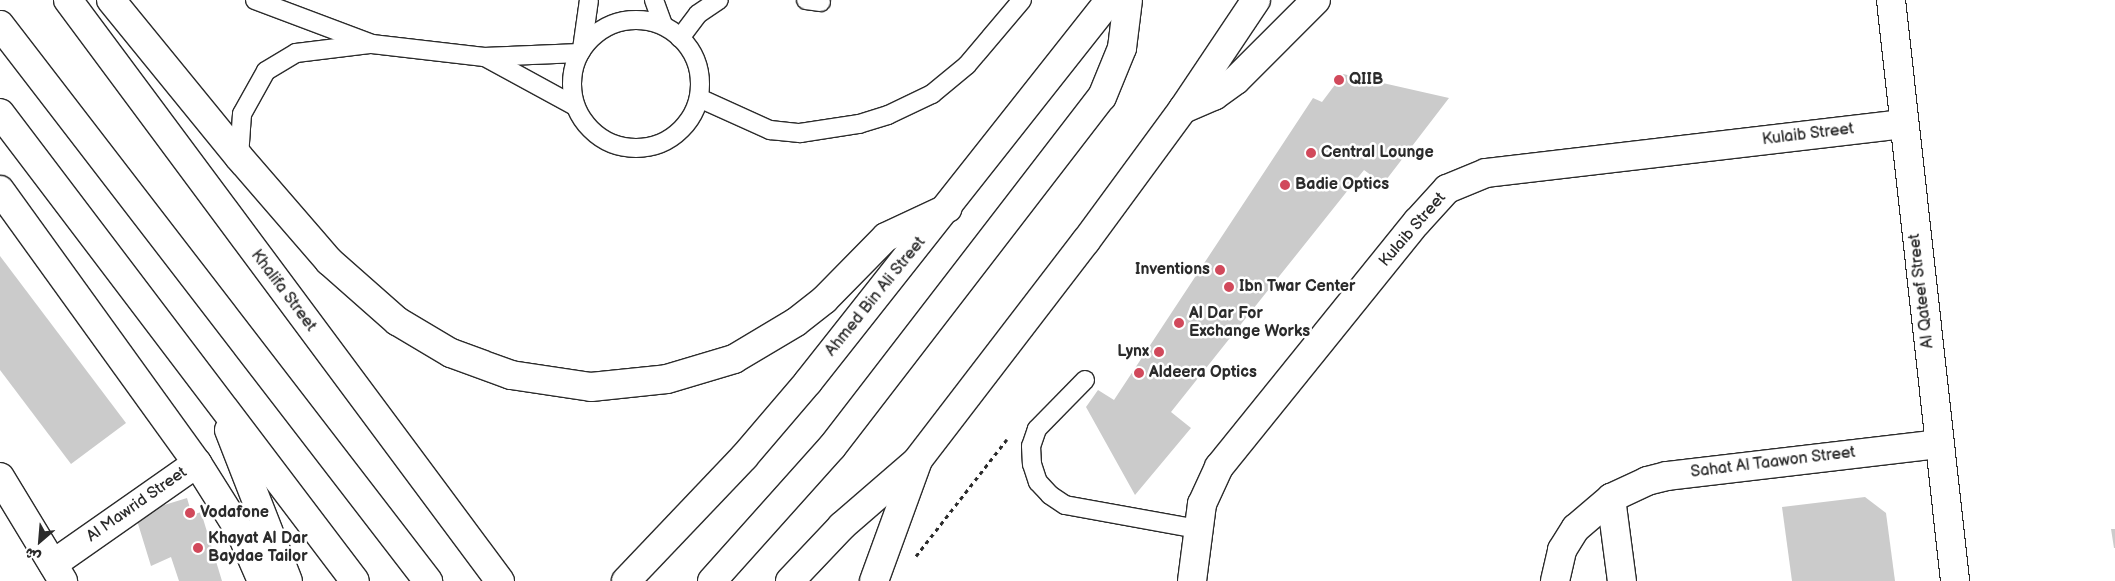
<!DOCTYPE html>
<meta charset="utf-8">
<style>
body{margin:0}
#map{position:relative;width:2115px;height:581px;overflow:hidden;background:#fff;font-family:"Balsamiq Sans","Playpen Sans Arabic",sans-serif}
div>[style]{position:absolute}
.building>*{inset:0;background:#cbcbcb}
.path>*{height:3px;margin-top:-1.5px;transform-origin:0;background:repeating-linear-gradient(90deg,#2b2b2b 0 4px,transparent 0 8px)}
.roads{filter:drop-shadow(1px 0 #2b2b2b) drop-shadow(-1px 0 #2b2b2b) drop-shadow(0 1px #2b2b2b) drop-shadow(0 -1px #2b2b2b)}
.lane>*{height:18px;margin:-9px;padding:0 9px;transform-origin:9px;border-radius:9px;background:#fff}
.lane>.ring{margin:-9px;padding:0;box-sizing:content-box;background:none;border:18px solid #fff;border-radius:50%}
.street>*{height:28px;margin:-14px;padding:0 14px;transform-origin:14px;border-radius:14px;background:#fff}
.primary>*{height:28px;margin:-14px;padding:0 14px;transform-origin:14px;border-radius:14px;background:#fff}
.dots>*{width:14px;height:14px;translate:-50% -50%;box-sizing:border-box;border:2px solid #fff;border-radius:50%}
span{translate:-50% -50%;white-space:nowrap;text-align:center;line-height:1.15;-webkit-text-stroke:5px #fff;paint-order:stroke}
.poi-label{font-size:16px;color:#2b2b2b;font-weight:700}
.left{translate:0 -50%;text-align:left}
.right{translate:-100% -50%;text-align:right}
.street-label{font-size:16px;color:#2b2b2b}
.north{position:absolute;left:15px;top:516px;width:50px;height:50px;-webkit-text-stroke:4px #fff;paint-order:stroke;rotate:207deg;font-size:14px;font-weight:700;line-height:20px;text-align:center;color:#2b2b2b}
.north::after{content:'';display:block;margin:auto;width:18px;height:22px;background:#2b2b2b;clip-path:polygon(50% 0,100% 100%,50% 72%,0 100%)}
</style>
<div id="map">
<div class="building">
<div style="clip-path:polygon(1343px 74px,1449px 98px,1383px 184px,1364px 170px,1171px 412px,1191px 428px,1135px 495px,1086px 407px,1098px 390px,1114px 400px,1313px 98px,1322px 102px)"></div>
<div style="clip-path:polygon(0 256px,126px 423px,71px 464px,0 370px)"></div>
<div style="clip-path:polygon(1865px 497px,1886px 513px,1895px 581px,1792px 581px,1782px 507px)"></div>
<div style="clip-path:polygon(187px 498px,192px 515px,201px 512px,222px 581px,179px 581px,171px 557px,151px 566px,135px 514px)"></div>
<div style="clip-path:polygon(2111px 529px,2115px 529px,2115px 548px,2114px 548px)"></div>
</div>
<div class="path">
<div style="left:916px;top:556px;width:148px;rotate:-52.1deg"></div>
</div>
<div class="roads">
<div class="lane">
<div style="left:255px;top:0;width:125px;rotate:20.6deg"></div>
<div style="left:372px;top:44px;width:113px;rotate:6.6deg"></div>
<div style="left:484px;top:57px;width:96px;rotate:-2.4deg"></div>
<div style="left:654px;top:0;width:27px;rotate:70deg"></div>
<div style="left:806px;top:0;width:15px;rotate:8deg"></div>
<div class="ring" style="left:572px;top:20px;width:110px;height:110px"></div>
<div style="left:680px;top:38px;width:30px;rotate:-53deg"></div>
<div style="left:698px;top:14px;width:25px;rotate:-34deg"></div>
<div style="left:582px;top:49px;width:49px;rotate:-81.9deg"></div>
<div style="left:485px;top:57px;width:102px;rotate:28.6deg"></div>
<div style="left:699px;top:98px;width:78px;rotate:24.3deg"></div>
<div style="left:770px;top:130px;width:30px;rotate:6deg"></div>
<div style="left:800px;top:133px;width:60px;rotate:-8.7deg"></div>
<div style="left:859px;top:124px;width:30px;rotate:-17deg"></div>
<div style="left:888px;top:115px;width:49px;rotate:-25.5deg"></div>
<div style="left:932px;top:94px;width:45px;rotate:-39.6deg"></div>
<div style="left:967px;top:65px;width:85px;rotate:-49.8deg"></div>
<div style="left:239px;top:157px;width:43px;rotate:-86deg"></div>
<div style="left:242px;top:114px;width:49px;rotate:-60.8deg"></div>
<div style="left:266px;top:71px;width:35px;rotate:-31deg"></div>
<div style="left:296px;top:53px;width:74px;rotate:-7deg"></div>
<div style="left:1085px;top:380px;width:69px;rotate:134.4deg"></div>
<div style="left:1037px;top:429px;width:18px;rotate:109deg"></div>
<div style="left:1031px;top:446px;width:18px;rotate:87deg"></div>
<div style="left:1032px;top:464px;width:19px;rotate:72deg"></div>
<div style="left:1038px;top:482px;width:18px;rotate:47deg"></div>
<div style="left:1050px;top:495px;width:18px;rotate:34deg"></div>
<div style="left:1065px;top:505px;width:134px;rotate:10.3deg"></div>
</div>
<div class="street">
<div style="left:1891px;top:0;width:585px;rotate:83.71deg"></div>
<div style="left:0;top:190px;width:337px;rotate:54.2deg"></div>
<div style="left:197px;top:463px;width:83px;rotate:57.8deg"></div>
<div style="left:241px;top:533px;width:52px;rotate:66.4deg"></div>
<div style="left:0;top:477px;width:122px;rotate:58.8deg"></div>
<div style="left:1611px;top:498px;width:84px;rotate:82.5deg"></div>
<div style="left:53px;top:564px;width:176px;rotate:-35deg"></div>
<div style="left:1192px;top:581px;width:78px;rotate:-82.6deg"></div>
<div style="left:1202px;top:504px;width:41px;rotate:-65.3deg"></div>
<div style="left:1219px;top:467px;width:315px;rotate:-51.1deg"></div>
<div style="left:1417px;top:222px;width:45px;rotate:-47.7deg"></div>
<div style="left:1447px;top:189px;width:42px;rotate:-22.3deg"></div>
<div style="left:1486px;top:173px;width:419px;rotate:-6.7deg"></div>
<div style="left:1555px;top:581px;width:32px;rotate:-77deg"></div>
<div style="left:1562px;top:550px;width:26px;rotate:-58deg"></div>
<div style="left:1576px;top:528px;width:46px;rotate:-40.6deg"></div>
<div style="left:1611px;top:498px;width:40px;rotate:-25deg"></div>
<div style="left:1647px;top:481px;width:21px;rotate:-14deg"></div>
<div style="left:1667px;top:476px;width:274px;rotate:-6.7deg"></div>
</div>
<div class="primary">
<div style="left:68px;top:0;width:724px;rotate:53.37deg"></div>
<div style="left:111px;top:0;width:203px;rotate:50.8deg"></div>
<div style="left:239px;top:157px;width:138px;rotate:49.1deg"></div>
<div style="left:329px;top:261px;width:91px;rotate:41.4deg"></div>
<div style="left:397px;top:321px;width:63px;rotate:30.7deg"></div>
<div style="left:451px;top:353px;width:64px;rotate:20.1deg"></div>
<div style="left:511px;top:375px;width:81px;rotate:8.5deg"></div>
<div style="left:591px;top:387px;width:76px;rotate:-6deg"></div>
<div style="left:667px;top:379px;width:70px;rotate:-16.6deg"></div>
<div style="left:734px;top:359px;width:72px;rotate:-30.8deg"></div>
<div style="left:796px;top:322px;width:36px;rotate:-38deg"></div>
<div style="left:824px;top:300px;width:88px;rotate:-45.5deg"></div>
<div style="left:886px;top:237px;width:68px;rotate:-25.1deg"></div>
<div style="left:0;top:25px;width:702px;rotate:52.41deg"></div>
<div style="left:1183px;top:109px;width:34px;rotate:-23deg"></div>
<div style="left:1214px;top:96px;width:27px;rotate:-36deg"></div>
<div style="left:1236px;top:80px;width:113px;rotate:-45deg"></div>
<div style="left:0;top:113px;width:587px;rotate:52.82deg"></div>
<div style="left:229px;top:430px;width:162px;rotate:68.7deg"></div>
<div style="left:626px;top:581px;width:171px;rotate:-46.4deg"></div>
<div style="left:744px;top:457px;width:99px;rotate:-49.5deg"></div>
<div style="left:808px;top:382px;width:487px;rotate:-51.7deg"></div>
<div style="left:712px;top:581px;width:180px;rotate:-48.2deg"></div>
<div style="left:832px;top:447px;width:442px;rotate:-52.4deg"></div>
<div style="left:1102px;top:97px;width:53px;rotate:-67.8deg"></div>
<div style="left:1122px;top:48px;width:48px;rotate:-82.9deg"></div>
<div style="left:790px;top:581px;width:76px;rotate:-46.6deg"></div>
<div style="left:842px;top:526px;width:99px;rotate:-40.9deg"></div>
<div style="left:917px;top:461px;width:277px;rotate:-52.5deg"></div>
<div style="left:1086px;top:241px;width:164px;rotate:-53.7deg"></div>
<div style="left:1183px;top:109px;width:131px;rotate:-56.2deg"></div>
<div style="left:874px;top:581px;width:126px;rotate:-70deg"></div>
</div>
</div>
<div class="dots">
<div style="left:1339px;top:80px;background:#d1495b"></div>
<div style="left:1311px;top:153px;background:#d1495b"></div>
<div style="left:1285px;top:185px;background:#d1495b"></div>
<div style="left:1220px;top:270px;background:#d1495b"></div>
<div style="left:1229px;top:287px;background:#d1495b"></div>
<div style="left:1179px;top:323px;background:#d1495b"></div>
<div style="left:1159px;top:352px;background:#d1495b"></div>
<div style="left:1139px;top:373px;background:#d1495b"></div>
<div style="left:190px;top:513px;background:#d1495b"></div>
<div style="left:198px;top:548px;background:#d1495b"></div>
</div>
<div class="poi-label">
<span class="left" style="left:1349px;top:80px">QIIB</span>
<span class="left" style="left:1321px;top:153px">Central Lounge</span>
<span class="left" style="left:1295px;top:185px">Badie Optics</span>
<span class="right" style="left:1210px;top:270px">Inventions</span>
<span class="left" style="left:1239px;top:287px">Ibn Twar Center</span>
<span class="left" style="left:1189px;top:323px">Al Dar For<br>Exchange Works</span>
<span class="right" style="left:1149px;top:352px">Lynx</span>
<span class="left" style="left:1149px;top:373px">Aldeera Optics</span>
<span class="left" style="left:200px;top:513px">Vodafone</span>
<span class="left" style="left:208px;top:548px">Khayat Al Dar<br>Baydae Tailor</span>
</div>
<div class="street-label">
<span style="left:1808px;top:135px;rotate:-7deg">Kulaib Street</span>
<span style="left:1413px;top:230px;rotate:-49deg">Kulaib Street</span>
<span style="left:283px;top:291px;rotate:53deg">Khalifa Street</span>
<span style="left:1922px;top:291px;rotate:-97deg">Al Qateef Street</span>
<span style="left:876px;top:297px;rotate:-51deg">Ahmed Bin Ali Street</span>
<span style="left:1773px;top:463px;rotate:-7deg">Sahat Al Taawon Street</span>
<span style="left:137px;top:505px;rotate:-35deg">Al Mawrid Street</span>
</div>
<div class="north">ش</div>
</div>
